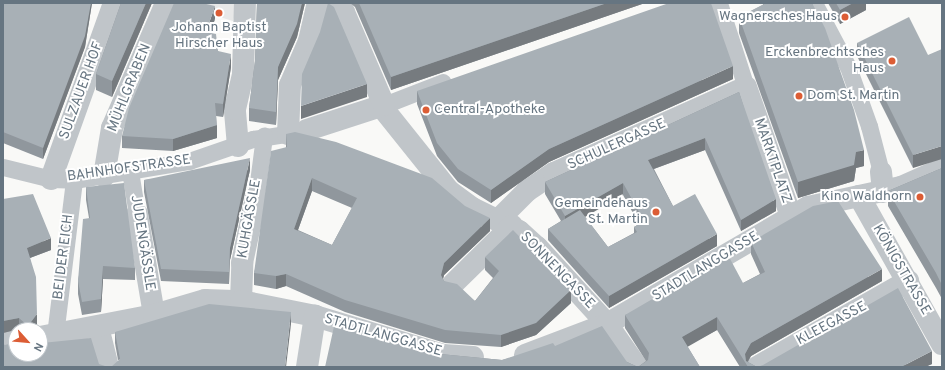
<!DOCTYPE html>
<meta charset="utf-8">
<style>
body{margin:0}
#map{position:relative;width:945px;height:370px;overflow:hidden;background:#f9f9f7;font-family:Overpass,sans-serif}
div>[style]{position:absolute}
.built>*{inset:0;background:#e7e8e8}
.pedestrian>*{height:17px;margin:-8.5px;padding:0 8.5px;transform-origin:8.5px;border-radius:8.5px;background:#c0c5c9}
.minor>*{height:22px;margin:-11px;padding:0 11px;transform-origin:11px;border-radius:11px;background:#c0c5c9}
.wall>*{inset:0;background:#90979d}
.shaded-wall>*{inset:0;background:#767b7f}
.building>*{inset:0;background:#a8b0b6}
.dots>*{width:11px;height:11px;translate:-50% -50%;box-sizing:border-box;border:2px solid #fff;border-radius:50%}
span{translate:-50% -50%;white-space:nowrap;text-align:center;line-height:1.15;-webkit-text-stroke:4px #fff;paint-order:stroke}
.poi-label{font-size:14px;color:#667581}
.right{translate:-100% -50%;text-align:right}
.left{translate:0 -50%;text-align:left}
.street-label{font-size:14px;color:#667581}
.frame{position:absolute;inset:0;border:4px solid #667581;pointer-events:none}
.north{position:absolute;left:8px;top:322px;width:40px;height:40px;box-sizing:border-box;background:#fff;border:1px solid #c2c8cd;border-radius:50%;rotate:117deg;font-size:11px;font-weight:700;line-height:16px;text-align:center;color:#667581}
.north::after{content:'';display:block;margin:auto;width:14px;height:18px;background:#dc5d35;clip-path:polygon(50% 0,100% 100%,50% 72%,0 100%)}
</style>
<div id="map">
<div class="built">
<div style="clip-path:polygon(173px 3px,238px 3px,233px 21px)"></div>
</div>
<div class="pedestrian">
<div style="left:719px;top:3px;width:88px;rotate:72.2deg"></div>
<div style="left:814px;top:3px;width:72px;rotate:62deg"></div>
<div style="left:848px;top:67px;width:63px;rotate:70.4deg"></div>
<div style="left:869px;top:126px;width:48px;rotate:75.4deg"></div>
<div style="left:384px;top:105px;width:63px;rotate:-21.3deg"></div>
<div style="left:3px;top:167px;width:49px;rotate:14deg"></div>
<div style="left:51px;top:179px;width:23px;rotate:2deg"></div>
<div style="left:74px;top:180px;width:117px;rotate:-9.4deg"></div>
<div style="left:189px;top:161px;width:68px;rotate:-19deg"></div>
<div style="left:253px;top:139px;width:47px;rotate:-8.7deg"></div>
<div style="left:130px;top:171px;width:44px;rotate:80.8deg"></div>
<div style="left:256px;top:197px;width:62px;rotate:-82.5deg"></div>
<div style="left:55px;top:335px;width:156px;rotate:-83deg"></div>
</div>
<div class="minor">
<div style="left:381px;top:106px;width:109px;rotate:51.3deg"></div>
<div style="left:449px;top:191px;width:29px;rotate:36deg"></div>
<div style="left:472px;top:208px;width:52px;rotate:26.1deg"></div>
<div style="left:519px;top:231px;width:24px;rotate:42deg"></div>
<div style="left:537px;top:247px;width:104px;rotate:47.7deg"></div>
<div style="left:607px;top:324px;width:52px;rotate:55.1deg"></div>
<div style="left:307px;top:130px;width:81px;rotate:-18deg"></div>
<div style="left:384px;top:105px;width:101px;rotate:-113.3deg"></div>
<div style="left:344px;top:12px;width:17px;rotate:-147deg"></div>
<div style="left:288px;top:134px;width:49px;rotate:-87.7deg"></div>
<div style="left:290px;top:85px;width:48px;rotate:-66.6deg"></div>
<div style="left:309px;top:41px;width:39px;rotate:-77deg"></div>
<div style="left:238px;top:146px;width:37px;rotate:-95deg"></div>
<div style="left:235px;top:109px;width:37px;rotate:-77deg"></div>
<div style="left:243px;top:73px;width:70px;rotate:-88.4deg"></div>
<div style="left:881px;top:172px;width:20px;rotate:84deg"></div>
<div style="left:104px;top:176px;width:49px;rotate:-80.5deg"></div>
<div style="left:112px;top:128px;width:136px;rotate:-66.6deg"></div>
<div style="left:51px;top:179px;width:187px;rotate:-70.3deg"></div>
<div style="left:859px;top:196px;width:170px;rotate:60.7deg"></div>
<div style="left:137px;top:214px;width:102px;rotate:80.4deg"></div>
<div style="left:498px;top:220px;width:41px;rotate:-45deg"></div>
<div style="left:527px;top:191px;width:32px;rotate:-34deg"></div>
<div style="left:554px;top:173px;width:210px;rotate:-24.1deg"></div>
<div style="left:746px;top:87px;width:137px;rotate:70.8deg"></div>
<div style="left:453px;top:284px;width:83px;rotate:-44.5deg"></div>
<div style="left:241px;top:301px;width:38px;rotate:-88deg"></div>
<div style="left:242px;top:263px;width:67px;rotate:-78deg"></div>
<div style="left:98px;top:327px;width:41px;rotate:76deg"></div>
<div style="left:40px;top:337px;width:116px;rotate:-10.9deg"></div>
<div style="left:154px;top:315px;width:53px;rotate:-16.4deg"></div>
<div style="left:205px;top:300px;width:36px;rotate:2deg"></div>
<div style="left:241px;top:301px;width:76px;rotate:11.5deg"></div>
<div style="left:315px;top:316px;width:134px;rotate:16.9deg"></div>
<div style="left:443px;top:355px;width:30px;rotate:4deg"></div>
<div style="left:3px;top:344px;width:13px;rotate:-13deg"></div>
<div style="left:525px;top:355px;width:88px;rotate:-20.7deg"></div>
<div style="left:607px;top:324px;width:233px;rotate:-30.2deg"></div>
<div style="left:808px;top:207px;width:95px;rotate:-12.1deg"></div>
<div style="left:901px;top:187px;width:45px;rotate:-23.7deg"></div>
<div style="left:307px;top:367px;width:52px;rotate:-81.1deg"></div>
<div style="left:757px;top:367px;width:174px;rotate:-29.7deg"></div>
</div>
<div class="wall">
<div style="clip-path:polygon(3px 3px,92px 3px,85px 47px,43px 159px,3px 143px)"></div>
<div style="clip-path:polygon(121px 3px,152px 3px,112px 97px,96px 90px,96px 74px)"></div>
<div style="clip-path:polygon(257px 3px,305px 3px,297px 37px,278px 80px,276px 125px,249px 121px,249px 108px,255px 61px)"></div>
<div style="clip-path:polygon(350px 3px,645px 3px,391px 90px,355px 7px)"></div>
<div style="clip-path:polygon(763px 3px,812px 3px,864px 166px,856px 168px,854px 181px,798px 198px,739px 33px,739px 17px,763px 5px)"></div>
<div style="clip-path:polygon(828px 3px,866px 3px,866px 10px,840px 24px)"></div>
<div style="clip-path:polygon(215px 19px,210px 33px,218px 51px,231px 67px,223px 117px,216px 116px,217px 138px,173px 151px,122px 148px,122px 136px)"></div>
<div style="clip-path:polygon(857px 43px,928px 55px,913px 168px,857px 56px)"></div>
<div style="clip-path:polygon(733px 79px,549px 162px,491px 203px,458px 182px,437px 156px,417px 104px,417px 91px)"></div>
<div style="clip-path:polygon(evenodd,739px 92px,776px 211px,741px 231px,705px 150px,654px 169px,673px 206px,717px 246px,609px 308px,548px 240px,548px 229px,561px 221px,545px 194px,545px 182px,739px 92px,623px 195px,639px 224px,634px 227px,634px 233px,608px 247px,585px 217px,623px 195px)"></div>
<div style="clip-path:polygon(evenodd,286px 134px,490px 231px,444px 275px,443px 279px,444px 281px,475px 301px,493px 278px,485px 270px,485px 257px,571px 303px,536px 335px,501px 347px,445px 343px,345px 312px,286px 286px,276px 289px,254px 285px,254px 273px,286px 147px,286px 134px,312px 191px,352px 208px,332px 245px,298px 230px,312px 191px)"></div>
<div style="clip-path:polygon(942px 168px,942px 299px,936px 288px,888px 206px,888px 191px)"></div>
<div style="clip-path:polygon(250px 170px,230px 260px,229px 284px,161px 281px,144px 192px,144px 180px)"></div>
<div style="clip-path:polygon(86px 187px,135px 268px,135px 280px,103px 279px,101px 312px,82px 315px,78px 294px,78px 281px,89px 218px,86px 200px)"></div>
<div style="clip-path:polygon(3px 199px,51px 250px,30px 258px,37px 325px,33px 330px,20px 330px,19px 329px,3px 333px)"></div>
<div style="clip-path:polygon(751px 242px,882px 281px,751px 356px,748px 362px,757px 367px,932px 364px,925px 367px,740px 367px,717px 330px,687px 346px,700px 367px,325px 367px,440px 354px,502px 360px,555px 346px,627px 362px,638px 367px,646px 361px,625px 328px,625px 315px,743px 283px,760px 274px,751px 254px)"></div>
<div style="clip-path:polygon(291px 324px,118px 360px,115px 343px,115px 332px)"></div>
</div>
<div class="shaded-wall">
<div style="clip-path:polygon(91px 3px,92px 3px,85px 47px,43px 159px,43px 148px)"></div>
<div style="clip-path:polygon(146px 3px,152px 3px,112px 97px,112px 81px)"></div>
<div style="clip-path:polygon(302px 3px,305px 3px,297px 37px,278px 80px,276px 125px,276px 112px,278px 67px)"></div>
<div style="clip-path:polygon(607px 3px,645px 3px,391px 90px,391px 77px)"></div>
<div style="clip-path:polygon(853px 3px,866px 3px,866px 10px,840px 24px,840px 10px)"></div>
<div style="clip-path:polygon(215px 6px,215px 19px,206px 45px,206px 32px)"></div>
<div style="clip-path:polygon(231px 54px,231px 67px,223px 117px,223px 104px)"></div>
<div style="clip-path:polygon(733px 66px,733px 79px,549px 162px,491px 203px,491px 190px,549px 149px)"></div>
<div style="clip-path:polygon(367px 84px,367px 97px,301px 119px,301px 106px)"></div>
<div style="clip-path:polygon(217px 125px,217px 138px,173px 151px,173px 139px)"></div>
<div style="clip-path:polygon(705px 138px,705px 150px,648px 171px,648px 160px)"></div>
<div style="clip-path:polygon(942px 146px,942px 159px,913px 168px,913px 155px)"></div>
<div style="clip-path:polygon(864px 150px,864px 166px,856px 168px,854px 181px,798px 198px,798px 182px,856px 152px)"></div>
<div style="clip-path:polygon(250px 158px,250px 170px,230px 260px,229px 284px,230px 248px)"></div>
<div style="clip-path:polygon(312px 178px,312px 191px,294px 241px,294px 229px)"></div>
<div style="clip-path:polygon(623px 183px,623px 195px,565px 228px,565px 216px)"></div>
<div style="clip-path:polygon(776px 199px,776px 211px,741px 231px,741px 220px)"></div>
<div style="clip-path:polygon(490px 218px,490px 231px,444px 275px,441px 287px,441px 275px,444px 263px)"></div>
<div style="clip-path:polygon(717px 234px,717px 246px,609px 308px,609px 296px)"></div>
<div style="clip-path:polygon(51px 238px,51px 250px,27px 259px,27px 248px)"></div>
<div style="clip-path:polygon(103px 266px,103px 279px,101px 312px,101px 299px)"></div>
<div style="clip-path:polygon(882px 269px,882px 281px,751px 356px,746px 364px,745px 354px,751px 343px)"></div>
<div style="clip-path:polygon(286px 274px,286px 286px,276px 289px,276px 276px)"></div>
<div style="clip-path:polygon(571px 290px,571px 303px,536px 335px,501px 347px,501px 335px)"></div>
<div style="clip-path:polygon(291px 312px,291px 324px,286px 367px,285px 367px)"></div>
<div style="clip-path:polygon(37px 314px,37px 325px,33px 330px,28px 330px,28px 326px)"></div>
<div style="clip-path:polygon(717px 317px,717px 330px,682px 350px,682px 337px)"></div>
<div style="clip-path:polygon(19px 318px,19px 329px,3px 333px,3px 321px)"></div>
<div style="clip-path:polygon(932px 351px,932px 364px,925px 367px,901px 367px)"></div>
</div>
<div class="building">
<div style="clip-path:polygon(3px 3px,91px 3px,85px 36px,43px 148px,3px 132px)"></div>
<div style="clip-path:polygon(121px 3px,146px 3px,112px 81px,96px 74px)"></div>
<div style="clip-path:polygon(174px 3px,202px 3px,215px 6px,206px 32px,216px 34px,218px 51px,231px 54px,223px 104px,215px 103px,217px 125px,173px 139px,122px 136px,129px 108px)"></div>
<div style="clip-path:polygon(257px 3px,302px 3px,297px 24px,278px 67px,276px 112px,249px 108px,255px 61px)"></div>
<div style="clip-path:polygon(328px 3px,334px 7px,367px 84px,301px 106px,302px 74px,320px 32px)"></div>
<div style="clip-path:polygon(359px 3px,607px 3px,391px 77px)"></div>
<div style="clip-path:polygon(669px 3px,711px 3px,733px 66px,549px 149px,491px 190px,458px 169px,437px 143px,417px 91px)"></div>
<div style="clip-path:polygon(766px 3px,812px 3px,825px 28px,854px 110px,864px 150px,856px 152px,854px 165px,798px 182px,739px 17px)"></div>
<div style="clip-path:polygon(836px 3px,853px 3px,840px 10px)"></div>
<div style="clip-path:polygon(909px 17px,928px 55px,942px 49px,942px 146px,913px 155px,857px 43px)"></div>
<div style="clip-path:polygon(739px 92px,776px 199px,741px 220px,705px 138px,648px 160px,673px 206px,695px 194px,717px 234px,609px 296px,548px 229px,580px 210px,608px 247px,637px 232px,634px 227px,644px 221px,623px 183px,565px 216px,545px 182px)"></div>
<div style="clip-path:polygon(evenodd,295px 132px,336px 142px,432px 178px,465px 206px,490px 218px,444px 263px,441px 275px,444px 281px,457px 284px,475px 301px,499px 271px,485px 257px,513px 230px,571px 290px,536px 323px,501px 335px,445px 330px,345px 300px,286px 274px,276px 276px,254px 273px,271px 151px,287px 147px,286px 134px,295px 132px,312px 178px,357px 198px,332px 245px,294px 229px,312px 178px)"></div>
<div style="clip-path:polygon(250px 158px,230px 248px,229px 272px,161px 269px,144px 180px)"></div>
<div style="clip-path:polygon(942px 168px,942px 285px,936px 273px,888px 191px)"></div>
<div style="clip-path:polygon(124px 183px,135px 268px,103px 266px,101px 299px,82px 302px,78px 281px,83px 219px,90px 218px,86px 187px)"></div>
<div style="clip-path:polygon(33px 194px,51px 238px,27px 248px,36px 277px,37px 314px,28px 326px,19px 318px,3px 321px,3px 199px)"></div>
<div style="clip-path:polygon(838px 201px,882px 269px,751px 343px,745px 354px,746px 361px,757px 367px,763px 365px,898px 288px,932px 351px,901px 367px,748px 367px,717px 317px,682px 337px,700px 367px,325px 367px,335px 322px,440px 354px,502px 360px,553px 343px,555px 346px,602px 326px,627px 362px,638px 367px,648px 360px,649px 353px,625px 315px,728px 255px,743px 283px,765px 272px,751px 242px,813px 206px)"></div>
<div style="clip-path:polygon(209px 304px,291px 312px,285px 367px,111px 367px,120px 359px,115px 332px)"></div>
<div style="clip-path:polygon(40px 337px,41px 338px,42px 343px,91px 338px,99px 364px,108px 367px,3px 367px,3px 344px,5px 345px,16px 342px,16px 354px,40px 354px)"></div>
</div>
<div class="dots">
<div style="left:219px;top:13px;background:#dc5d35"></div>
<div style="left:845px;top:17px;background:#dc5d35"></div>
<div style="left:892px;top:61px;background:#dc5d35"></div>
<div style="left:799px;top:96px;background:#dc5d35"></div>
<div style="left:426px;top:110px;background:#dc5d35"></div>
<div style="left:920px;top:197px;background:#dc5d35"></div>
<div style="left:656px;top:212px;background:#dc5d35"></div>
</div>
<div class="poi-label">
<span class="right" style="left:837px;top:17px">Wagnersches Haus</span>
<span style="left:219px;top:36px">Johann Baptist<br>Hirscher Haus</span>
<span class="right" style="left:884px;top:61px">Erckenbrechtsches<br>Haus</span>
<span class="left" style="left:807px;top:96px">Dom St. Martin</span>
<span class="left" style="left:434px;top:110px">Central-Apotheke</span>
<span class="right" style="left:912px;top:197px">Kino Waldhorn</span>
<span class="right" style="left:648px;top:212px">Gemeindehaus<br>St. Martin</span>
</div>
<div class="street-label">
<span style="left:130px;top:88px;rotate:-68deg">MÜHLGRABEN</span>
<span style="left:82px;top:91px;rotate:-70deg">SULZAUER HOF</span>
<span style="left:617px;top:145px;rotate:-24deg">SCHULERGASSE</span>
<span style="left:772px;top:161px;rotate:71deg">MARKTPLATZ</span>
<span style="left:129px;top:169px;rotate:-8deg">BAHNHOFSTRASSE</span>
<span style="left:250px;top:219px;rotate:-80deg">KUHGÄSSLE</span>
<span style="left:142px;top:243px;rotate:81deg">JUDENGÄSSLE</span>
<span style="left:64px;top:257px;rotate:-83deg">BEI DER EICH</span>
<span style="left:706px;top:267px;rotate:-31deg">STADTLANGGASSE</span>
<span style="left:901px;top:270px;rotate:60deg">KÖNIGSTRASSE</span>
<span style="left:557px;top:271px;rotate:46deg">SONNENGASSE</span>
<span style="left:832px;top:324px;rotate:-28deg">KLEEGASSE</span>
<span style="left:383px;top:336px;rotate:16deg">STADTLANGGASSE</span>
</div>
<div class="frame"></div>
<div class="north">N</div>
</div>
